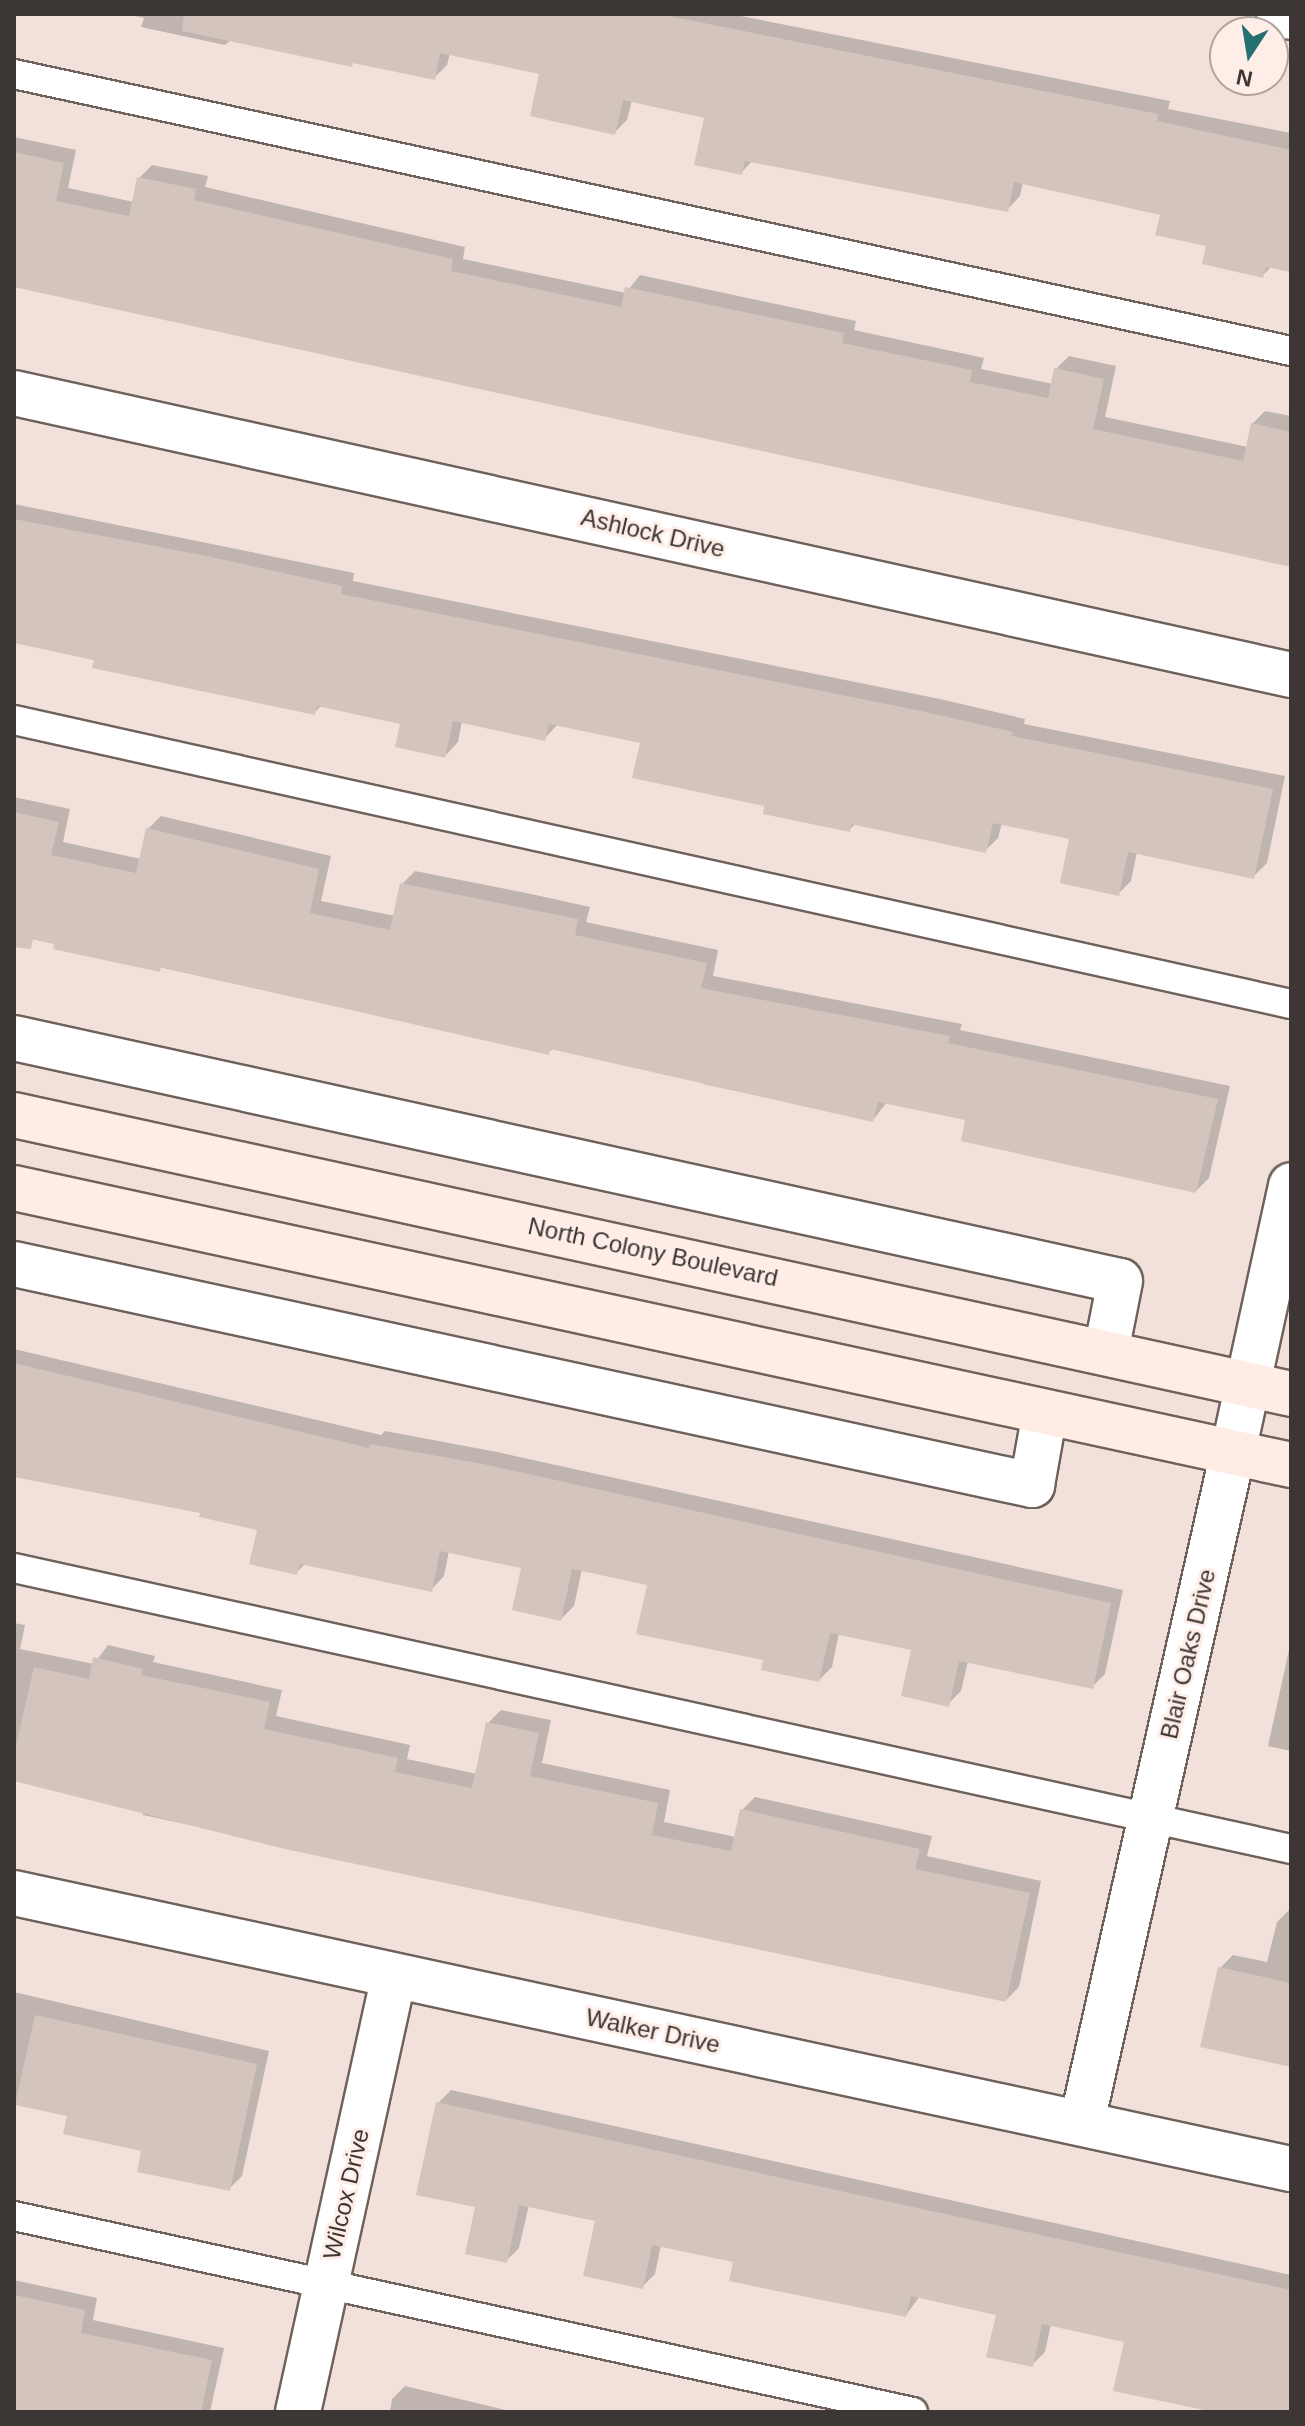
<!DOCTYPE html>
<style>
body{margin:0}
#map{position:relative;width:1305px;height:2426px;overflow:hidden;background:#f1e1da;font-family:Arial,sans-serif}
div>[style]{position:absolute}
.shadow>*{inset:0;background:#0003}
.building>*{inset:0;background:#d4c4be}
.roads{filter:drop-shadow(2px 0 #6f615b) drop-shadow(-2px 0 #6f615b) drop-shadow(0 2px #6f615b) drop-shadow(0 -2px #6f615b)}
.service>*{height:28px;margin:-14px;padding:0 14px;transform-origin:14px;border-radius:14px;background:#fff}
.minor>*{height:44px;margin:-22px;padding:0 22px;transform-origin:22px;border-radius:22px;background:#fff}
.tertiary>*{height:44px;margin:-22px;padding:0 22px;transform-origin:22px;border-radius:22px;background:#fff}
.secondary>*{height:44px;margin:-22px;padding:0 22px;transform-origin:22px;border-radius:22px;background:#feece5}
span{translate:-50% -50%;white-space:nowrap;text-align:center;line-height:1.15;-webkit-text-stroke:6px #feeee7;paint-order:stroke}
.street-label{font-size:24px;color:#3c3634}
.frame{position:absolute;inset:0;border:16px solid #3c3634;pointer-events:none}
.north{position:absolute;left:1209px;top:16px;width:80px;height:80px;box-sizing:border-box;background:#feeee7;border:2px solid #b0a49f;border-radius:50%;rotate:192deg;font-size:22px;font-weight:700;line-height:32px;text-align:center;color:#3c3634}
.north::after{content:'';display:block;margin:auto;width:28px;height:36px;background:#257070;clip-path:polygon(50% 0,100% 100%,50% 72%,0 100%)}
</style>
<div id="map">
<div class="shadow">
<div style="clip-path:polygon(126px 14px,731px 14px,1170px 101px,1168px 109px,1291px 133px,1291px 270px,1272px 266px,1263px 275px,1162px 213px,1023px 182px,1020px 196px,1007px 210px,753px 160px,741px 173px,706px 116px,632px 100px,627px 120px,614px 133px,541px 73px,450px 53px,447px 65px,434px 78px,231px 40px,225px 45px,141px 27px,144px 18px)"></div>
<div style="clip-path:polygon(14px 137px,76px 150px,68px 188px,134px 202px,139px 178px,152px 165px,208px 176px,205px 187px,465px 247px,463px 259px,626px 293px,640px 275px,856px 321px,854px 330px,984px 358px,981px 369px,1053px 384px,1056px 369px,1069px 356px,1116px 366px,1105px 417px,1248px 447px,1252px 424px,1265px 411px,1291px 416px,1291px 564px,14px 283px)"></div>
<div style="clip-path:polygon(14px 504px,354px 573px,353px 581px,940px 699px,1025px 719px,1024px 724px,1285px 776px,1267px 863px,1254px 876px,1137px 852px,1131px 881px,1118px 894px,1072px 838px,1002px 823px,998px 838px,985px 851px,856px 823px,849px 830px,767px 804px,642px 742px,558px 724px,544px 739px,462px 721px,458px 742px,445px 756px,403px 722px,322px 705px,314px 713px,14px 641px)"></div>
<div style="clip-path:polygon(14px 797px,70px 809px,63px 842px,141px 859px,148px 829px,161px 816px,331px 856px,321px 901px,395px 916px,402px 884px,415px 871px,531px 894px,590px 907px,586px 922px,718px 950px,713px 976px,962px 1024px,960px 1030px,1230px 1086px,1209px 1178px,1196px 1191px,967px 1119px,887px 1102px,873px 1120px,703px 1084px,704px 1079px,554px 1047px,548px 1053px,14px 935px)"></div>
<div style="clip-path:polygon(14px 1349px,381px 1435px,385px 1431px,497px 1452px,1123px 1590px,1105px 1674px,1092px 1687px,968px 1661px,961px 1691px,948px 1704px,914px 1648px,839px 1633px,832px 1667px,819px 1680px,765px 1659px,649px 1583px,582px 1569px,574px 1606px,561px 1619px,523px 1566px,449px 1551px,444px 1576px,431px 1590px,306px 1563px,297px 1572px,259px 1528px,202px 1511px,14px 1473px)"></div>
<div style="clip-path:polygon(14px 1623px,25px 1625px,20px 1649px,94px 1664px,108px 1645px,155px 1656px,153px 1662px,282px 1690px,276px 1716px,410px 1745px,407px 1759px,477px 1774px,488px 1723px,501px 1710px,551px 1720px,542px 1763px,670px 1790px,664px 1822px,736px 1837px,742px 1810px,755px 1797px,932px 1836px,927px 1856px,1041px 1881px,1019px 1987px,1006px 2000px,143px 1815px,144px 1808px,14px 1779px)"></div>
<div style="clip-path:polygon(1291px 1641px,1291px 1751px,1268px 1746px)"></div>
<div style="clip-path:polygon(1290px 1909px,1291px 1909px,1291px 2064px,1220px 1968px,1233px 1955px,1267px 1962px,1277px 1922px)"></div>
<div style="clip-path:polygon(14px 1992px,269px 2051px,242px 2176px,229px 2189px,70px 2114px,14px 2102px)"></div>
<div style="clip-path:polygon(451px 2090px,1291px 2275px,1291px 2412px,1215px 2412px,1126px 2340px,1051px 2324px,1045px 2352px,1032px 2365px,998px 2313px,920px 2296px,906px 2315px,735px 2260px,661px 2245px,655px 2274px,642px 2287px,598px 2220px,529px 2205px,519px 2248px,506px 2261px,477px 2206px,438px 2103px)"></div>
<div style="clip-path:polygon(14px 2280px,97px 2298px,93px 2320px,224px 2348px,210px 2412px,14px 2412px)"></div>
<div style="clip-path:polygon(405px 2386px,514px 2412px,390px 2412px,392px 2399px)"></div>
</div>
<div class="building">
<div style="clip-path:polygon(184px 14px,659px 14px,1158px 114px,1157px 121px,1291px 150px,1291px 272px,1266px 267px,1263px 278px,1202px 264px,1206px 246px,1155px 235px,1160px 215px,1014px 182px,1008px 212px,745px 161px,742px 175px,694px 165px,704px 118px,623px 100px,615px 135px,530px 116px,539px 74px,440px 53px,435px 80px,353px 63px,352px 67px,182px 31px)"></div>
<div style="clip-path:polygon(14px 152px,64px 163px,56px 201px,129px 216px,137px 177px,196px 189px,194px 200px,453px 259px,451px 271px,621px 307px,625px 287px,844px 333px,842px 343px,972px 370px,970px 382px,1048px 398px,1054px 368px,1104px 379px,1093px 429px,1243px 461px,1251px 423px,1291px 432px,1291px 567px,14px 287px)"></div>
<div style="clip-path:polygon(14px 519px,207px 556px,342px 586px,341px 594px,926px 712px,1013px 732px,1012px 736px,1273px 789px,1254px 879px,1128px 852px,1119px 896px,1060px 883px,1069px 839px,993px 823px,986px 853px,851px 824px,850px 832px,763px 814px,764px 806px,632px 778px,640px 743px,549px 724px,545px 741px,453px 721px,445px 758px,395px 747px,400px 724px,317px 706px,315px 715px,92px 668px,94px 660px,14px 643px)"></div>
<div style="clip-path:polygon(14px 812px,59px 822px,51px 855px,136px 873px,146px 828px,319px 869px,310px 913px,390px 930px,400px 883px,518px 907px,578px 919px,575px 935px,707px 963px,701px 988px,950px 1036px,948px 1043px,1218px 1099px,1196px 1193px,961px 1141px,965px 1120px,878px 1102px,873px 1122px,550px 1049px,549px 1055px,161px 967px,160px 972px,53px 949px,54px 944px,33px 939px,31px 949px,14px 947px)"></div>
<div style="clip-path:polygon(14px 1363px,369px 1448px,370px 1444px,483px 1464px,1111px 1603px,1093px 1689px,959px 1661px,949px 1707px,901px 1696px,911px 1650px,830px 1633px,819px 1682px,761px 1670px,763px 1660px,636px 1634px,647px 1585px,572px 1569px,561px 1621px,512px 1610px,521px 1568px,440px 1551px,432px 1592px,300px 1564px,297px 1575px,249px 1564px,257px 1530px,199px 1517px,200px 1513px,14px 1477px)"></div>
<div style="clip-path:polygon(93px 1657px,143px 1669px,141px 1675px,270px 1702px,264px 1729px,398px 1758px,395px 1772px,472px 1788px,486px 1722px,539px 1733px,530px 1776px,658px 1803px,652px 1835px,731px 1851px,740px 1809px,920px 1849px,915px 1869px,1030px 1893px,1006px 2002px,285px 1849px,14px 1781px,14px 1754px,34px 1667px,89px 1679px)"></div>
<div style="clip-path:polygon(1218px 1967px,1291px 1983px,1291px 2067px,1200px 2047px)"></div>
<div style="clip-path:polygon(35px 2015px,257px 2064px,230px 2191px,137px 2172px,141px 2151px,63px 2134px,67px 2116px,15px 2105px)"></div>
<div style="clip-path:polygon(436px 2102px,1291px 2290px,1291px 2412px,1214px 2412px,1113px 2391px,1124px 2342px,1042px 2324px,1033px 2367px,986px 2357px,996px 2315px,911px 2296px,906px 2317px,777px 2291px,729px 2281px,733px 2262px,652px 2245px,643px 2289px,583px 2276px,595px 2221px,519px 2205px,507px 2263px,465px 2254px,475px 2207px,416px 2195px)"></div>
<div style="clip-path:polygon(14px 2295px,85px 2310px,81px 2333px,212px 2360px,201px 2412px,14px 2412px)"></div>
</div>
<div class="roads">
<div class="service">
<div style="left:14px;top:74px;width:1307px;rotate:12.24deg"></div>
<div style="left:14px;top:720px;width:1308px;rotate:12.54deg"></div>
<div style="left:14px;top:1568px;width:1308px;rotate:12.41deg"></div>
<div style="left:14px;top:2216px;width:920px;rotate:12.3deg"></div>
</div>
<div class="minor">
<div style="left:1279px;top:14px;width:12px;rotate:14deg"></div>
<div style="left:14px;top:393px;width:1308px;rotate:12.45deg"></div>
<div style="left:14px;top:1038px;width:1132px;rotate:12.39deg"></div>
<div style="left:1120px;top:1281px;width:72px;rotate:101.2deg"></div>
<div style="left:14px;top:1264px;width:1042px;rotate:12.25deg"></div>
<div style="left:1032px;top:1485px;width:74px;rotate:-79.9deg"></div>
<div style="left:14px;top:1893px;width:1306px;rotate:12.2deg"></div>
<div style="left:1082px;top:2122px;width:687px;rotate:-77.3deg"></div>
<div style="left:298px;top:2412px;width:446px;rotate:-77.6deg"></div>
</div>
<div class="tertiary">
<div style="left:1233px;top:1452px;width:273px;rotate:-77.7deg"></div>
</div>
<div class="secondary">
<div style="left:14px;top:1115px;width:1307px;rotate:12.32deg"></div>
<div style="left:14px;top:1188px;width:1307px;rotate:12.24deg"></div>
</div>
</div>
<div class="street-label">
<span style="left:653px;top:533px;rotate:13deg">Ashlock Drive</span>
<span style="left:653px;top:1252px;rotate:12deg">North Colony Boulevard</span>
<span style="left:1188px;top:1654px;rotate:-77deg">Blair Oaks Drive</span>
<span style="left:653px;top:2031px;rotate:12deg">Walker Drive</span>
<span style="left:346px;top:2194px;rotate:-77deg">Wilcox Drive</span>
</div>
<div class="frame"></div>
<div class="north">N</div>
</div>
